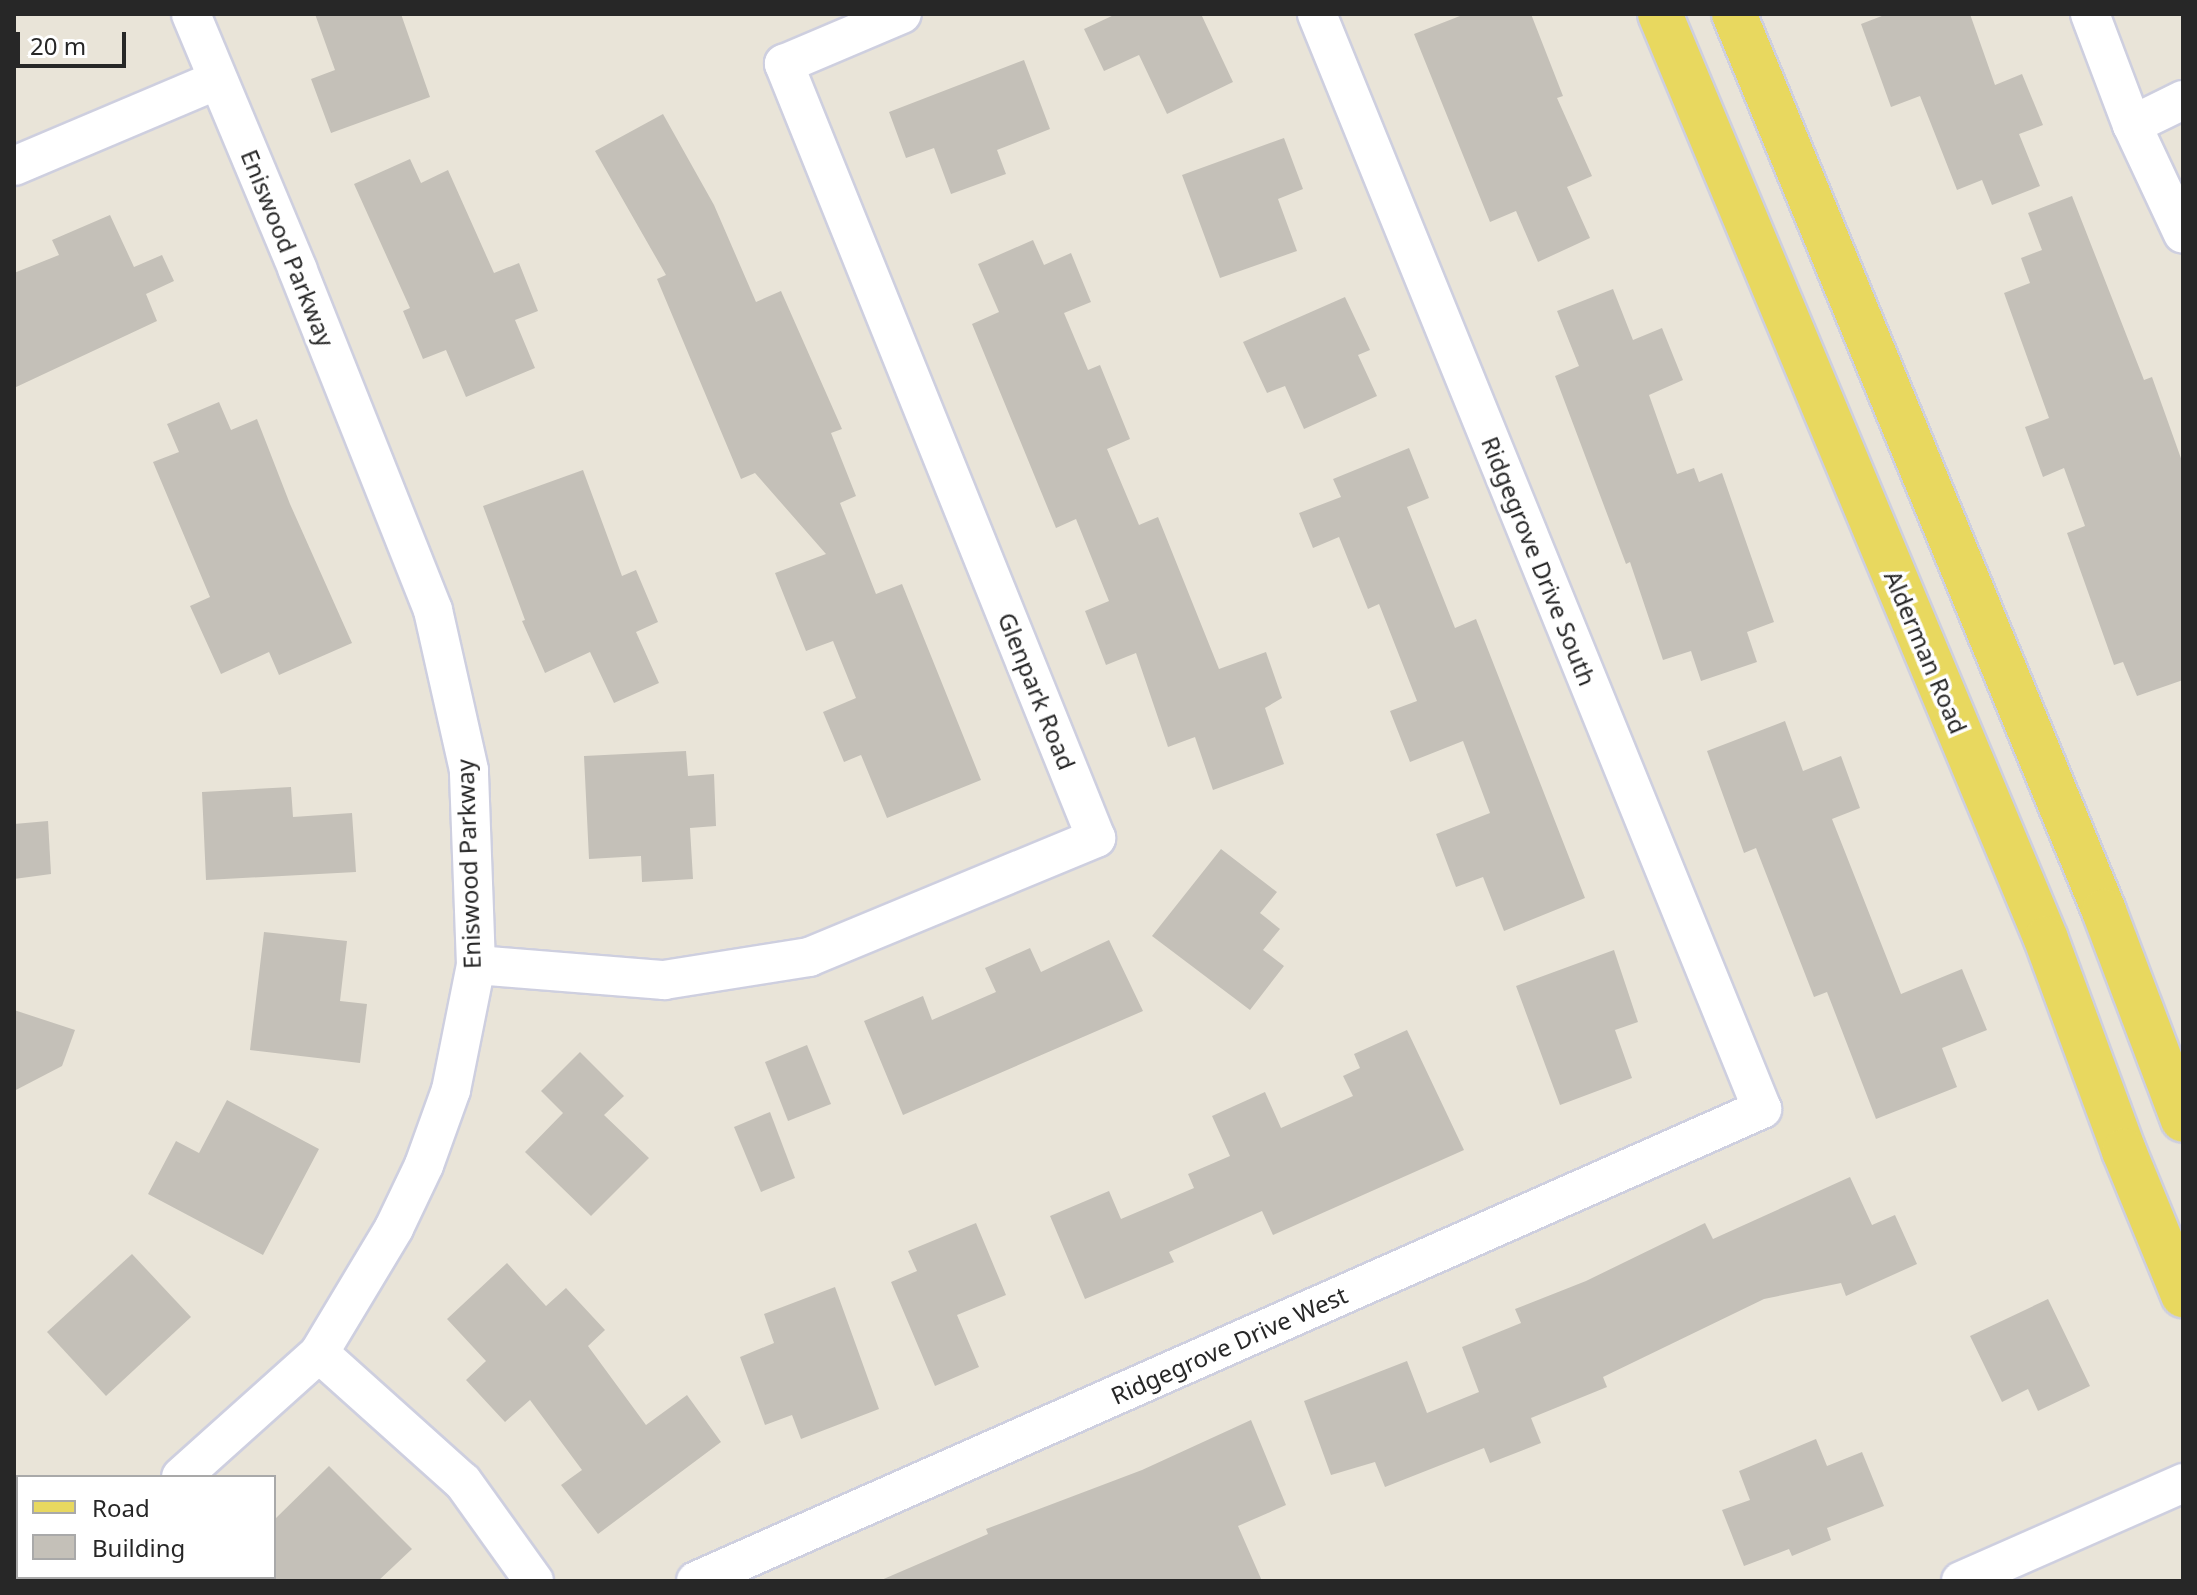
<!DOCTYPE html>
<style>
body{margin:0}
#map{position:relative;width:2197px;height:1595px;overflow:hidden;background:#e9e4d8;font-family:"Noto Sans",sans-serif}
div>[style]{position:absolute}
.building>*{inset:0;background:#c4c0b8}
.roads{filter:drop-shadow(2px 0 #cecfdf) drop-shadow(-2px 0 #cecfdf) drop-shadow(0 2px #cecfdf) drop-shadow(0 -2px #cecfdf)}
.minor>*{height:38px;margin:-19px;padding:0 19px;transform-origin:19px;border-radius:19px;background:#fff}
.major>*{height:44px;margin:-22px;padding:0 22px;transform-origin:22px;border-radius:22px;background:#e8d85f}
span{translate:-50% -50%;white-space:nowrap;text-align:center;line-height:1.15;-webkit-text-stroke:7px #fff;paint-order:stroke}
.street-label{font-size:24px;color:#272727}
.frame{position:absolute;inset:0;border:16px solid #272727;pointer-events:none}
.legend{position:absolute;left:16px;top:1475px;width:260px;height:104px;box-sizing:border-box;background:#fff;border:2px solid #a9a9a9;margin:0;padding:10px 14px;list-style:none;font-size:24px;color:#272727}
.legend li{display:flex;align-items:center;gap:16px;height:40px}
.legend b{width:40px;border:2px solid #a9a9a9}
.scale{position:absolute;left:16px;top:32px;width:110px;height:36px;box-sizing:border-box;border:4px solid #272727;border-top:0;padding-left:10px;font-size:24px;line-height:28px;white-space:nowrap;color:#272727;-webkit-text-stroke:6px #fff;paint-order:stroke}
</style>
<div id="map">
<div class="building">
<div style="clip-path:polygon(315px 14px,401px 14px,430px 97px,331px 133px,311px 79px,335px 70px)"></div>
<div style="clip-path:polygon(1116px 14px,1201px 14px,1233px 82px,1167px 114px,1139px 55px,1104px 71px,1084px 29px)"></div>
<div style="clip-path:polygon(1465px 14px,1531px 14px,1563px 96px,1557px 98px,1592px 176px,1567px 187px,1590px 238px,1538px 262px,1516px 211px,1490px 222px,1414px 34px)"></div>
<div style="clip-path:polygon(1887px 14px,1970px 14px,1995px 85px,2022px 74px,2043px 125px,2019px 134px,2040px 186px,1992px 205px,1982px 180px,1957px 190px,1920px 96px,1891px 107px,1861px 24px)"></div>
<div style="clip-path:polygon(1024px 60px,1050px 129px,997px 150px,1006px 174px,951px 194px,934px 148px,906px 158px,889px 112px)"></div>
<div style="clip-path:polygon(663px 114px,714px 205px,756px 302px,781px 291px,842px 429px,831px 433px,856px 496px,840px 503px,876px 594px,902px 584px,981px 780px,887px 818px,861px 755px,844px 762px,823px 712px,856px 698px,833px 641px,806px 651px,775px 573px,826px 554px,755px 473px,741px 479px,657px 279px,666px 275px,595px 151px)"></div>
<div style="clip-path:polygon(1284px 138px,1303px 189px,1278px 199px,1297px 251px,1220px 278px,1182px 175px)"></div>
<div style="clip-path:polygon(410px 159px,421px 183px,448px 170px,494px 273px,519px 263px,538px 311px,515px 320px,535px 368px,466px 397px,446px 350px,423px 359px,403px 311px,410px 308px,354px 184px)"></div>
<div style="clip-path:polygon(2072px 196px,2144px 380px,2152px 377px,2183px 464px,2183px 680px,2137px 696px,2123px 662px,2114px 665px,2067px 533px,2085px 526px,2064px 468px,2043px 477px,2025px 427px,2049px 418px,2004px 293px,2030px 283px,2021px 258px,2042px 250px,2028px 213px)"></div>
<div style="clip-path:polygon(110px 215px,134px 267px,162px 255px,174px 281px,146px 294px,157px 321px,14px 388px,14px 273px,59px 255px,52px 240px)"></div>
<div style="clip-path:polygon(1033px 240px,1044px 265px,1071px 253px,1091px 302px,1064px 313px,1088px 370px,1100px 365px,1130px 439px,1107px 449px,1139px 525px,1158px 517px,1219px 669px,1266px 652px,1282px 698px,1265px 708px,1284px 764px,1213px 790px,1195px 737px,1168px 747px,1136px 653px,1106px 665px,1085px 611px,1109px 601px,1076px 519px,1056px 528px,972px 324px,999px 312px,978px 264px)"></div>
<div style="clip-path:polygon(1613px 289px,1633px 340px,1662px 328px,1683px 380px,1649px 395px,1677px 474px,1694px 468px,1699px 482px,1722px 473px,1774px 622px,1747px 632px,1757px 662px,1701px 681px,1691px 651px,1663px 660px,1630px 562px,1626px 564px,1555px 376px,1579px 366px,1557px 311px)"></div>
<div style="clip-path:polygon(1345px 297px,1370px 350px,1358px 355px,1377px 396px,1304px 429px,1285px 386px,1267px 393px,1243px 342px)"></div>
<div style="clip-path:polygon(219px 402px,231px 430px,257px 419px,290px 504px,352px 643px,279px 675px,269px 652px,221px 674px,190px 606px,210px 597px,153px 462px,179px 452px,167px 424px)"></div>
<div style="clip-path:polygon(1409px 448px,1429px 498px,1407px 507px,1455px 628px,1476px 619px,1585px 898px,1504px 931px,1483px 877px,1456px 887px,1436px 834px,1490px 813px,1463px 741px,1410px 762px,1390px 711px,1417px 701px,1379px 604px,1368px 609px,1339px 537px,1313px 548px,1299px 513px,1341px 497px,1333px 479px)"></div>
<div style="clip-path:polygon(583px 470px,622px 576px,636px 570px,658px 622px,636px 632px,659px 683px,614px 703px,590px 652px,545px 673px,522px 621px,525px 620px,483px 506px)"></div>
<div style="clip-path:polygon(1785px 721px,1803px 771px,1841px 756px,1860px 808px,1832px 819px,1901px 994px,1962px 969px,1987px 1030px,1942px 1048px,1957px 1087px,1876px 1119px,1827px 992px,1814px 997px,1756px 848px,1744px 853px,1707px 751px)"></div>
<div style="clip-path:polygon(686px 751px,688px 776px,714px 774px,716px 826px,690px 828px,693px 879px,642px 882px,641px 856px,589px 859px,584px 756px)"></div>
<div style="clip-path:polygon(291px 787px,293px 817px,352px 813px,356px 872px,206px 880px,202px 792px)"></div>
<div style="clip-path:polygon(48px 821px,51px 874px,14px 879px,14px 824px)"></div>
<div style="clip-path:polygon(1221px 849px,1277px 892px,1260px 913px,1280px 929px,1263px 950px,1284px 966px,1250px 1010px,1152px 936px)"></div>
<div style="clip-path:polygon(264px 932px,347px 941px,340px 1001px,367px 1004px,360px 1063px,250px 1050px)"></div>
<div style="clip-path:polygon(1109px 940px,1143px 1011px,903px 1115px,864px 1021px,923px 996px,932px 1020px,996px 992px,985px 968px,1030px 948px,1041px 972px)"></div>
<div style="clip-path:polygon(1614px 950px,1638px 1022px,1615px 1030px,1632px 1078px,1560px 1105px,1516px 986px)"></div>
<div style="clip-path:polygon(14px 1010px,75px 1030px,62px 1066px,14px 1091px)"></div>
<div style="clip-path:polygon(1407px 1030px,1464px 1150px,1273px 1235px,1262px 1211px,1169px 1252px,1174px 1262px,1085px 1299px,1050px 1216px,1109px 1191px,1121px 1219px,1194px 1188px,1188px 1174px,1230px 1156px,1212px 1116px,1265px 1092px,1281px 1128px,1353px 1096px,1343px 1076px,1360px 1068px,1354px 1054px)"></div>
<div style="clip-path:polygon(807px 1045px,831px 1104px,788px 1121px,765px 1062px)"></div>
<div style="clip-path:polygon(580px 1052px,624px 1096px,604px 1115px,649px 1158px,591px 1216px,525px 1152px,563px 1113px,541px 1091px)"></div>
<div style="clip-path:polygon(227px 1100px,319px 1149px,263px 1255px,148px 1194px,176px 1141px,199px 1153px)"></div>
<div style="clip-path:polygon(770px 1112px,795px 1178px,761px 1192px,734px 1127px)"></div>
<div style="clip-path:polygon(1850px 1177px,1872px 1225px,1895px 1215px,1917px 1264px,1846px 1296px,1841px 1283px,1764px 1299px,1603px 1377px,1607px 1387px,1531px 1418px,1541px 1443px,1490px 1463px,1484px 1448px,1385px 1487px,1375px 1462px,1331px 1475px,1304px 1401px,1407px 1361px,1427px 1413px,1479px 1392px,1462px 1347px,1521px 1323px,1515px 1309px,1586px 1281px,1705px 1223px,1713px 1239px)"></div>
<div style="clip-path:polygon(976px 1223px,1006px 1295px,957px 1315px,979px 1367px,935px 1386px,891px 1282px,917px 1271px,908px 1251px)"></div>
<div style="clip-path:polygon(132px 1254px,191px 1317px,106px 1396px,47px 1332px)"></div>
<div style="clip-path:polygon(507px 1263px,546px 1306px,566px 1288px,605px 1330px,588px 1346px,646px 1425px,687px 1395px,721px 1442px,598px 1534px,561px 1485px,582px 1470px,530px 1400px,505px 1422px,466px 1380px,486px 1361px,447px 1319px)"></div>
<div style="clip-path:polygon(835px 1287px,879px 1409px,801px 1439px,792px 1415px,765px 1425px,740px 1357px,774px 1343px,764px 1314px)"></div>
<div style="clip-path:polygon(2048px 1299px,2090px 1386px,2038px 1411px,2028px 1389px,2002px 1402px,1970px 1336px)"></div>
<div style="clip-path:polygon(1251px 1420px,1286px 1505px,1238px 1526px,1262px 1581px,879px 1581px,988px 1534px,986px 1529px,1142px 1470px)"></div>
<div style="clip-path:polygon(1816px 1439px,1827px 1466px,1862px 1452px,1884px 1506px,1827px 1528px,1831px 1540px,1792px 1556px,1789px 1549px,1744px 1566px,1722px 1510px,1750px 1500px,1739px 1471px)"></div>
<div style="clip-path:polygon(329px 1466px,412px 1549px,378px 1581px,274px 1581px,274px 1520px)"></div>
</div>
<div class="roads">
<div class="minor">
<div style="left:2090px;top:14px;width:119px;rotate:69.3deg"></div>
<div style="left:2132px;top:125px;width:120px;rotate:64.9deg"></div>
<div style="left:2132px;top:125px;width:57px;rotate:-26.1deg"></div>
<div style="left:14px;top:166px;width:221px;rotate:-22.9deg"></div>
<div style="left:476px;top:965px;width:189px;rotate:4.6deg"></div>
<div style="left:664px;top:980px;width:147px;rotate:-9deg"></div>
<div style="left:809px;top:957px;width:311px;rotate:-22.5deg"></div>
<div style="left:1096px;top:838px;width:835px;rotate:-111.95deg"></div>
<div style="left:784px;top:64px;width:128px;rotate:-23deg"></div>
<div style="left:319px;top:1353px;width:193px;rotate:41.9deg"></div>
<div style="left:463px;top:1482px;width:122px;rotate:54.4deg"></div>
<div style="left:181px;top:1477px;width:186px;rotate:-41.9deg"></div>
<div style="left:319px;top:1353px;width:146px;rotate:-59deg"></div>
<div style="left:394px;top:1228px;width:70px;rotate:-64.5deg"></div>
<div style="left:424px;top:1165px;width:80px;rotate:-70.2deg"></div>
<div style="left:451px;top:1090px;width:127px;rotate:-78.7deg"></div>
<div style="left:476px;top:965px;width:195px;rotate:-92.1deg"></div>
<div style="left:469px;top:770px;width:164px;rotate:-102.7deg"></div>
<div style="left:433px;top:610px;width:366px;rotate:-111.7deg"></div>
<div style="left:298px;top:270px;width:277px;rotate:-112.7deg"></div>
<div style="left:14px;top:1577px;width:4px;rotate:-27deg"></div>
<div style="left:696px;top:1581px;width:1166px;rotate:-23.88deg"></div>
<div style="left:1762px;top:1109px;width:1182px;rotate:-112.12deg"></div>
<div style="left:1961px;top:1581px;width:243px;rotate:-23.8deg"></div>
</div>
<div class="major">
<div style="left:1660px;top:14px;width:1002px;rotate:67.35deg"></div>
<div style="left:2046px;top:939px;width:226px;rotate:69.8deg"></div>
<div style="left:2124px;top:1151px;width:156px;rotate:67.7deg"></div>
<div style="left:1734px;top:14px;width:970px;rotate:67.58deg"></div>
<div style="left:2104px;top:911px;width:223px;rotate:69.3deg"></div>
</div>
</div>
<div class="street-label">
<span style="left:288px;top:248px;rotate:68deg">Eniswood Parkway</span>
<span style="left:1539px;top:561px;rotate:68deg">Ridgegrove Drive South</span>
<span style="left:1926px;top:652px;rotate:67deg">Alderman Road</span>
<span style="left:1037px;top:691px;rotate:68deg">Glenpark Road</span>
<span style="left:468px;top:864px;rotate:-92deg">Eniswood Parkway</span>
<span style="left:1229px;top:1345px;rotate:-24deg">Ridgegrove Drive West</span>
</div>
<div class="frame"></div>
<ul class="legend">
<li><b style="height:10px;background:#e8d85f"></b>Road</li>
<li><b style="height:22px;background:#c4c0b8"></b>Building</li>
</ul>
<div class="scale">20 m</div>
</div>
